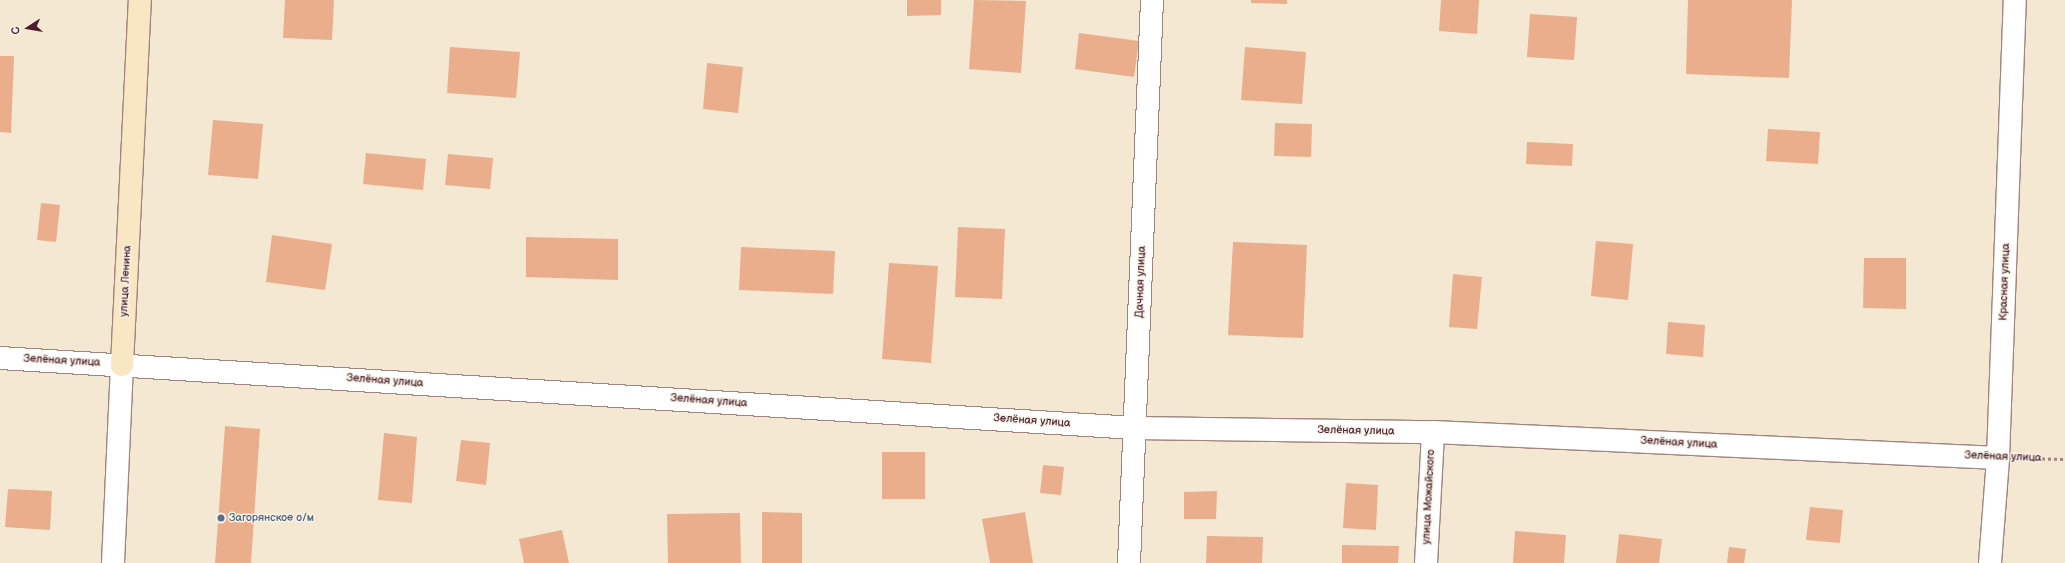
<!DOCTYPE html>
<meta charset="utf-8">
<style>
body{margin:0}
#map{position:relative;width:2065px;height:563px;overflow:hidden;background:#f5e8d3;font-family:"Balsamiq Sans",sans-serif}
div>[style]{position:absolute}
.building>*{inset:0;background:#eaae8d}
.path>*{height:2.5px;margin-top:-1.25px;transform-origin:0;background:repeating-linear-gradient(90deg,#a0847f 0 3px,transparent 0 6px)}
.roads{filter:drop-shadow(1px 0 #a0847f) drop-shadow(-1px 0 #a0847f) drop-shadow(0 1px #a0847f) drop-shadow(0 -1px #a0847f)}
.street>*{height:22px;margin:-11px;padding:0 11px;transform-origin:11px;border-radius:11px;background:#fff}
.secondary>*{height:22px;margin:-11px;padding:0 11px;transform-origin:11px;border-radius:11px;background:#f9e7c3}
.dots>*{width:11px;height:11px;translate:-50% -50%;box-sizing:border-box;border:2px solid #f7f3e8;border-radius:50%}
span{translate:-50% -50%;white-space:nowrap;text-align:center;line-height:1.15;-webkit-text-stroke:3px #f7f3e8;paint-order:stroke}
.street-label{font-size:11px;color:#4a1f2b}
.service-label{font-size:11px;color:#4e5e75}
.left{translate:0 -50%;text-align:left}
.north{position:absolute;left:8px;top:8px;width:40px;height:40px;-webkit-text-stroke:3px #f7f3e8;paint-order:stroke;rotate:258deg;font-size:11px;font-weight:700;line-height:16px;text-align:center;color:#4a1f2b}
.north::after{content:'';display:block;margin:auto;width:14px;height:18px;background:#4a1f2b;clip-path:polygon(50% 0,100% 100%,50% 72%,0 100%)}
</style>
<div id="map">
<div class="building">
<div style="clip-path:polygon(285px 0,334px 0,332px 40px,283px 38px)"></div>
<div style="clip-path:polygon(907px 0,941px 0,941px 15px,907px 16px)"></div>
<div style="clip-path:polygon(974px 0,1026px 1px,1021px 73px,969px 69px)"></div>
<div style="clip-path:polygon(1251px 0,1287px 0,1287px 4px,1251px 3px)"></div>
<div style="clip-path:polygon(1441px 0,1479px 0,1477px 34px,1439px 31px)"></div>
<div style="clip-path:polygon(1688px 0,1792px 0,1789px 78px,1686px 74px)"></div>
<div style="clip-path:polygon(1530px 14px,1577px 17px,1574px 60px,1527px 57px)"></div>
<div style="clip-path:polygon(1079px 33px,1139px 41px,1134px 77px,1075px 69px)"></div>
<div style="clip-path:polygon(450px 47px,520px 52px,516px 98px,447px 93px)"></div>
<div style="clip-path:polygon(1245px 47px,1306px 52px,1302px 104px,1241px 100px)"></div>
<div style="clip-path:polygon(0 56px,14px 56px,11px 133px,0 132px)"></div>
<div style="clip-path:polygon(707px 63px,743px 67px,738px 113px,703px 109px)"></div>
<div style="clip-path:polygon(213px 120px,263px 124px,258px 179px,208px 175px)"></div>
<div style="clip-path:polygon(1275px 123px,1312px 124px,1311px 157px,1274px 156px)"></div>
<div style="clip-path:polygon(1768px 129px,1820px 132px,1818px 164px,1766px 161px)"></div>
<div style="clip-path:polygon(1527px 142px,1573px 144px,1572px 166px,1526px 164px)"></div>
<div style="clip-path:polygon(366px 153px,426px 159px,423px 190px,363px 184px)"></div>
<div style="clip-path:polygon(448px 154px,493px 158px,490px 189px,445px 185px)"></div>
<div style="clip-path:polygon(41px 203px,60px 205px,56px 242px,37px 240px)"></div>
<div style="clip-path:polygon(958px 227px,1005px 229px,1002px 299px,955px 297px)"></div>
<div style="clip-path:polygon(272px 235px,332px 244px,325px 290px,266px 282px)"></div>
<div style="clip-path:polygon(526px 237px,618px 239px,618px 280px,526px 277px)"></div>
<div style="clip-path:polygon(1596px 241px,1633px 244px,1628px 300px,1591px 296px)"></div>
<div style="clip-path:polygon(1233px 242px,1307px 245px,1303px 338px,1228px 335px)"></div>
<div style="clip-path:polygon(741px 247px,835px 251px,833px 294px,739px 290px)"></div>
<div style="clip-path:polygon(1864px 258px,1906px 258px,1906px 309px,1863px 308px)"></div>
<div style="clip-path:polygon(889px 263px,938px 266px,931px 363px,882px 359px)"></div>
<div style="clip-path:polygon(1453px 274px,1482px 277px,1477px 329px,1449px 327px)"></div>
<div style="clip-path:polygon(1668px 322px,1705px 325px,1703px 357px,1666px 354px)"></div>
<div style="clip-path:polygon(225px 426px,260px 429px,251px 563px,215px 563px)"></div>
<div style="clip-path:polygon(384px 433px,417px 437px,412px 503px,378px 500px)"></div>
<div style="clip-path:polygon(461px 440px,490px 443px,486px 485px,456px 481px)"></div>
<div style="clip-path:polygon(882px 452px,925px 452px,925px 499px,882px 499px)"></div>
<div style="clip-path:polygon(1043px 465px,1064px 467px,1061px 495px,1040px 493px)"></div>
<div style="clip-path:polygon(1346px 483px,1378px 485px,1376px 530px,1343px 528px)"></div>
<div style="clip-path:polygon(8px 489px,52px 491px,50px 530px,5px 527px)"></div>
<div style="clip-path:polygon(1217px 491px,1216px 519px,1184px 519px,1184px 492px)"></div>
<div style="clip-path:polygon(1810px 507px,1843px 510px,1840px 543px,1806px 540px)"></div>
<div style="clip-path:polygon(762px 512px,802px 513px,802px 563px,762px 563px)"></div>
<div style="clip-path:polygon(1025px 512px,1033px 563px,990px 563px,982px 519px)"></div>
<div style="clip-path:polygon(740px 513px,741px 563px,668px 563px,667px 514px)"></div>
<div style="clip-path:polygon(562px 530px,569px 563px,524px 563px,519px 539px)"></div>
<div style="clip-path:polygon(1515px 531px,1566px 535px,1564px 563px,1513px 563px)"></div>
<div style="clip-path:polygon(1619px 534px,1662px 539px,1659px 563px,1616px 563px)"></div>
<div style="clip-path:polygon(1207px 536px,1263px 537px,1262px 563px,1206px 563px)"></div>
<div style="clip-path:polygon(1342px 545px,1399px 546px,1398px 563px,1342px 563px)"></div>
<div style="clip-path:polygon(1729px 547px,1746px 549px,1744px 563px,1727px 563px)"></div>
</div>
<div class="path">
<div style="left:2024px;top:458px;width:41px;rotate:1.4deg"></div>
</div>
<div class="roads">
<div class="street">
<div style="left:0;top:358px;width:1137px;rotate:3.53deg"></div>
<div style="left:1135px;top:428px;width:298px;rotate:0.8deg"></div>
<div style="left:1433px;top:432px;width:566px;rotate:2.63deg"></div>
<div style="left:113px;top:563px;width:198px;rotate:-87.4deg"></div>
<div style="left:1129px;top:563px;width:563px;rotate:-87.66deg"></div>
<div style="left:1426px;top:563px;width:131px;rotate:-86.9deg"></div>
<div style="left:1990px;top:563px;width:105px;rotate:-85.6deg"></div>
<div style="left:1998px;top:458px;width:458px;rotate:-87.9deg"></div>
</div>
<div class="secondary">
<div style="left:122px;top:365px;width:365px;rotate:-87.2deg"></div>
</div>
</div>
<div class="dots">
<div style="left:221px;top:518px;background:#5c6f8a"></div>
</div>
<div class="street-label">
<span style="left:126px;top:281px;rotate:-87deg">улица Ленина</span>
<span style="left:1141px;top:282px;rotate:-88deg">Дачная улица</span>
<span style="left:2005px;top:282px;rotate:-88deg">Красная улица</span>
<span style="left:62px;top:361px;rotate:3deg">Зелёная улица</span>
<span style="left:385px;top:381px;rotate:4deg">Зелёная улица</span>
<span style="left:709px;top:401px;rotate:4deg">Зелёная улица</span>
<span style="left:1032px;top:421px;rotate:4deg">Зелёная улица</span>
<span style="left:1356px;top:431px;rotate:1deg">Зелёная улица</span>
<span style="left:1679px;top:443px;rotate:3deg">Зелёная улица</span>
<span style="left:2003px;top:457px;rotate:2deg">Зелёная улица</span>
<span style="left:1429px;top:497px;rotate:-87deg">улица Можайского</span>
</div>
<div class="service-label">
<span class="left" style="left:229px;top:518px">Загорянское о/м</span>
</div>
<div class="north">С</div>
</div>
